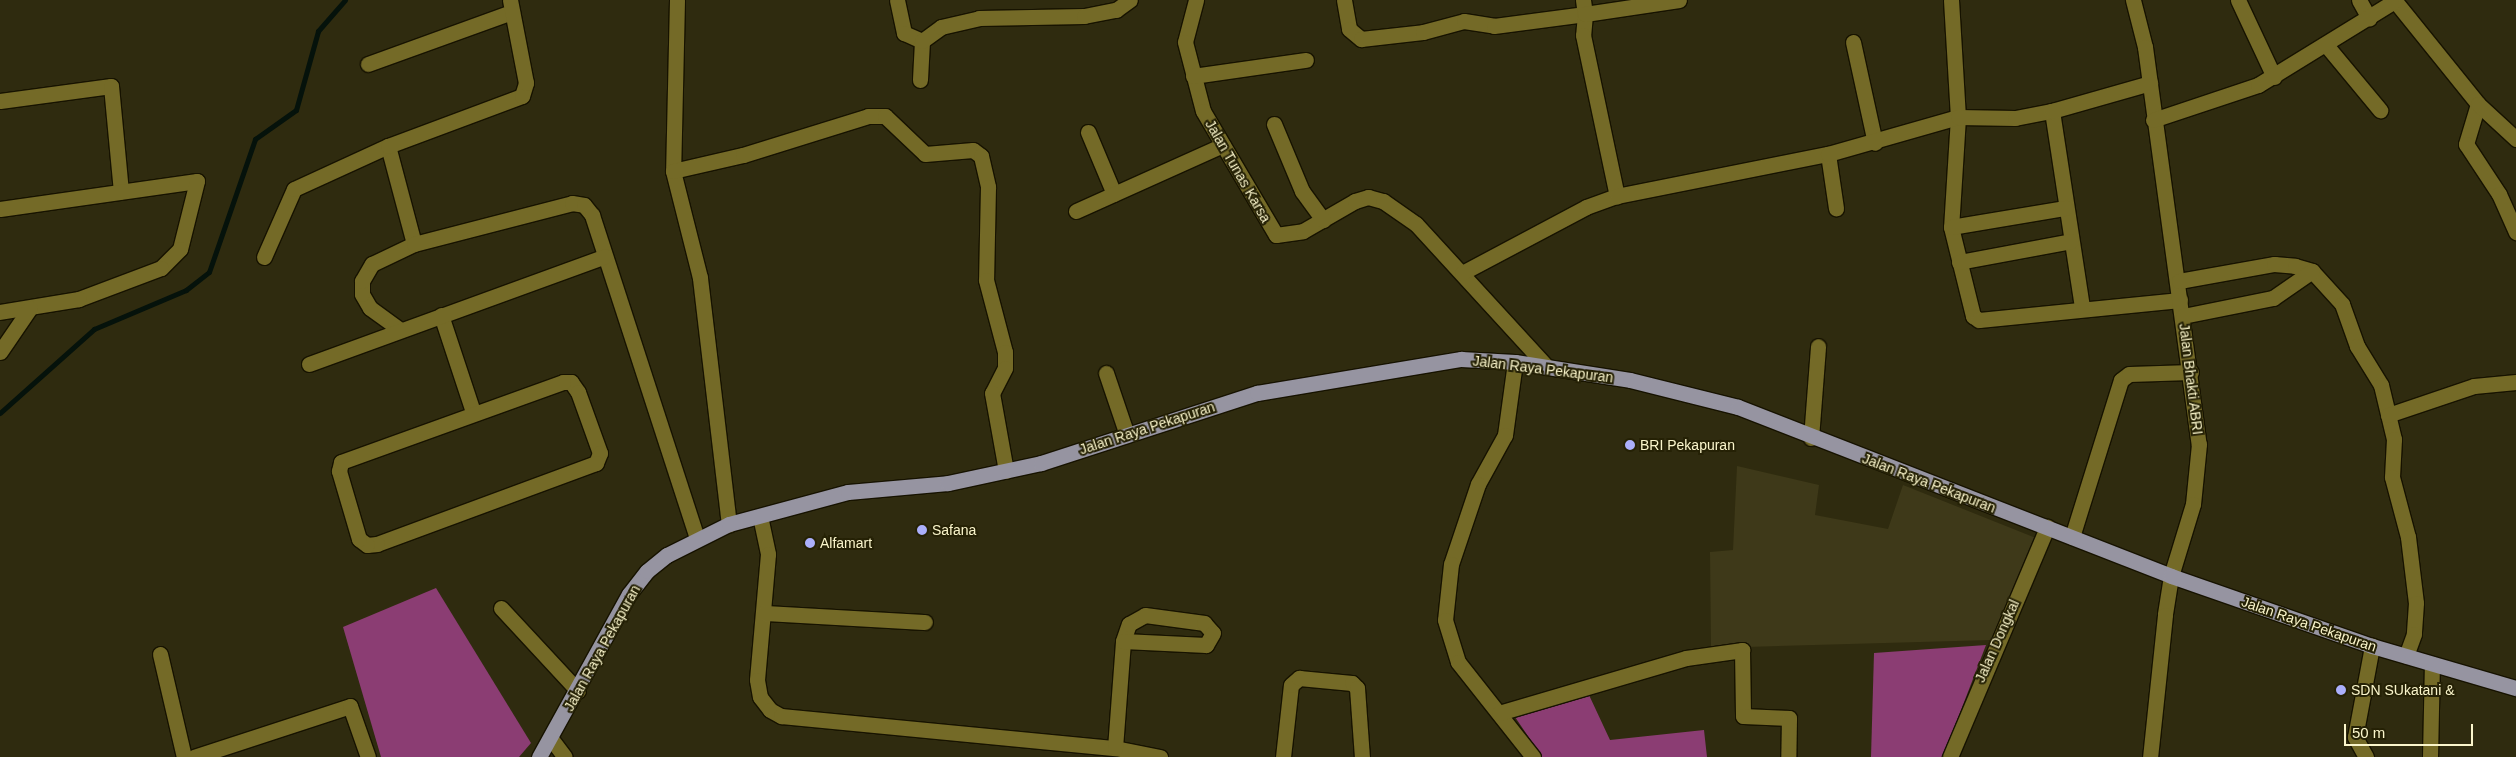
<!DOCTYPE html>
<style>
body{margin:0}
#map{position:relative;width:2516px;height:757px;overflow:hidden;background:#2f2b0f;font-family:Arial,sans-serif}
div>[style]{position:absolute}
.built>*{inset:0;background:#3e3919}
.forest>*{inset:0;background:#8b3d73}
.stream>*{height:5px;margin:-2.5px;padding:0 2.5px;transform-origin:2.5px;border-radius:2.5px;background:#05120b}
.roads{filter:drop-shadow(1px 0 #171300) drop-shadow(-1px 0 #171300) drop-shadow(0 1px #171300) drop-shadow(0 -1px #171300)}
.minor>*{height:15px;margin:-7.5px;padding:0 7.5px;transform-origin:7.5px;border-radius:7.5px;background:#746a27}
.major>*{height:15px;margin:-7.5px;padding:0 7.5px;transform-origin:7.5px;border-radius:7.5px;background:#9694a1}
.dots>*{width:14px;height:14px;translate:-50% -50%;box-sizing:border-box;border:2px solid #252105;border-radius:50%}
span{translate:-50% -50%;white-space:nowrap;text-align:center;line-height:1.15;-webkit-text-stroke:4px #252105;paint-order:stroke}
.street-label{font-size:14px;color:#faf5cb}
.poi-label{font-size:14px;color:#faf5cb}
.left{translate:0 -50%;text-align:left}
.scale{position:absolute;left:2344px;top:724px;width:129px;height:22px;box-sizing:border-box;border:2px solid #faf5cb;border-top:0;padding-left:6px;font-size:15px;line-height:18px;white-space:nowrap;color:#faf5cb;-webkit-text-stroke:4px #252105;paint-order:stroke}
</style>
<div id="map">
<div class="built">
<div style="clip-path:polygon(1737px 466px,1819px 485px,1815px 515px,1888px 529px,1903px 485px,2036px 538px,1991px 640px,1711px 648px,1710px 552px,1733px 550px)"></div>
</div>
<div class="forest">
<div style="clip-path:polygon(436px 588px,531px 743px,519px 757px,381px 757px,343px 627px)"></div>
<div style="clip-path:polygon(1986px 645px,1943px 757px,1871px 757px,1874px 653px)"></div>
<div style="clip-path:polygon(1589px 695px,1610px 740px,1704px 730px,1707px 757px,1542px 757px,1515px 717px)"></div>
</div>
<div class="stream">
<div style="left:0;top:413px;width:126px;rotate:-41.8deg"></div>
<div style="left:94px;top:329px;width:100px;rotate:-23deg"></div>
<div style="left:186px;top:290px;width:29px;rotate:-38deg"></div>
<div style="left:209px;top:272px;width:141px;rotate:-70.9deg"></div>
<div style="left:255px;top:139px;width:50px;rotate:-35.3deg"></div>
<div style="left:296px;top:110px;width:82px;rotate:-74.4deg"></div>
<div style="left:318px;top:31px;width:41px;rotate:-48.9deg"></div>
</div>
<div class="roads">
<div class="minor">
<div style="left:677px;top:0;width:171px;rotate:91.3deg"></div>
<div style="left:673px;top:171px;width:110px;rotate:75.8deg"></div>
<div style="left:700px;top:278px;width:248px;rotate:83.3deg"></div>
<div style="left:897px;top:0;width:34px;rotate:78deg"></div>
<div style="left:904px;top:33px;width:20px;rotate:24deg"></div>
<div style="left:922px;top:41px;width:39px;rotate:93deg"></div>
<div style="left:1196px;top:0;width:43px;rotate:104.7deg"></div>
<div style="left:1185px;top:42px;width:71px;rotate:75.4deg"></div>
<div style="left:1203px;top:111px;width:144px;rotate:59.5deg"></div>
<div style="left:1276px;top:235px;width:27px;rotate:-8deg"></div>
<div style="left:1303px;top:231px;width:60px;rotate:-30deg"></div>
<div style="left:1355px;top:201px;width:14px;rotate:-17deg"></div>
<div style="left:1368px;top:197px;width:16px;rotate:15deg"></div>
<div style="left:1383px;top:201px;width:40px;rotate:34.9deg"></div>
<div style="left:1416px;top:224px;width:193px;rotate:47.5deg"></div>
<div style="left:1344px;top:0;width:29px;rotate:80deg"></div>
<div style="left:1349px;top:29px;width:16px;rotate:40deg"></div>
<div style="left:1361px;top:39px;width:62px;rotate:-6.4deg"></div>
<div style="left:1423px;top:32px;width:42px;rotate:-15deg"></div>
<div style="left:1464px;top:21px;width:30px;rotate:9deg"></div>
<div style="left:1494px;top:26px;width:92px;rotate:-7.5deg"></div>
<div style="left:1585px;top:14px;width:21px;rotate:95deg"></div>
<div style="left:1583px;top:35px;width:165px;rotate:78.1deg"></div>
<div style="left:1583px;top:0;width:14px;rotate:82deg"></div>
<div style="left:1585px;top:14px;width:95px;rotate:-8.5deg"></div>
<div style="left:1951px;top:0;width:117px;rotate:86.6deg"></div>
<div style="left:1958px;top:117px;width:110px;rotate:93.6deg"></div>
<div style="left:1951px;top:227px;width:92px;rotate:76.1deg"></div>
<div style="left:1973px;top:316px;width:7px;rotate:34deg"></div>
<div style="left:1979px;top:320px;width:202px;rotate:-5.7deg"></div>
<div style="left:2133px;top:0;width:49px;rotate:75.7deg"></div>
<div style="left:2145px;top:47px;width:401px;rotate:82.3deg"></div>
<div style="left:2199px;top:444px;width:60px;rotate:95.7deg"></div>
<div style="left:2193px;top:504px;width:75px;rotate:107deg"></div>
<div style="left:2171px;top:576px;width:39px;rotate:99deg"></div>
<div style="left:2165px;top:615px;width:143px;rotate:96deg"></div>
<div style="left:2238px;top:0;width:85px;rotate:64.9deg"></div>
<div style="left:2359px;top:0;width:21px;rotate:61deg"></div>
<div style="left:2395px;top:1px;width:132px;rotate:51.1deg"></div>
<div style="left:2478px;top:104px;width:42px;rotate:106.7deg"></div>
<div style="left:2466px;top:144px;width:60px;rotate:56.6deg"></div>
<div style="left:2499px;top:194px;width:42px;rotate:65.9deg"></div>
<div style="left:922px;top:41px;width:24px;rotate:-36deg"></div>
<div style="left:941px;top:27px;width:39px;rotate:-13deg"></div>
<div style="left:979px;top:18px;width:105px;rotate:-1.1deg"></div>
<div style="left:1084px;top:16px;width:33px;rotate:-11deg"></div>
<div style="left:1116px;top:10px;width:17px;rotate:-36deg"></div>
<div style="left:1853px;top:42px;width:103px;rotate:77.7deg"></div>
<div style="left:2326px;top:45px;width:85px;rotate:50.3deg"></div>
<div style="left:368px;top:64px;width:153px;rotate:-19.9deg"></div>
<div style="left:1193px;top:76px;width:114px;rotate:-8.1deg"></div>
<div style="left:0;top:101px;width:112px;rotate:-7.7deg"></div>
<div style="left:111px;top:86px;width:106px;rotate:84.6deg"></div>
<div style="left:2478px;top:104px;width:52px;rotate:42.6deg"></div>
<div style="left:2052px;top:111px;width:199px;rotate:81.3deg"></div>
<div style="left:2153px;top:120px;width:111px;rotate:-18.4deg"></div>
<div style="left:2258px;top:85px;width:162px;rotate:-31.6deg"></div>
<div style="left:1274px;top:124px;width:73px;rotate:67.3deg"></div>
<div style="left:1302px;top:191px;width:36px;rotate:54deg"></div>
<div style="left:1088px;top:132px;width:67px;rotate:67.2deg"></div>
<div style="left:388px;top:146px;width:101px;rotate:75.1deg"></div>
<div style="left:1828px;top:154px;width:55px;rotate:81.6deg"></div>
<div style="left:673px;top:171px;width:72px;rotate:-12.9deg"></div>
<div style="left:743px;top:155px;width:131px;rotate:-17.3deg"></div>
<div style="left:868px;top:116px;width:17px"></div>
<div style="left:885px;top:116px;width:55px;rotate:43.5deg"></div>
<div style="left:925px;top:154px;width:48px;rotate:-4.8deg"></div>
<div style="left:973px;top:150px;width:10px;rotate:37deg"></div>
<div style="left:981px;top:156px;width:32px;rotate:77deg"></div>
<div style="left:988px;top:187px;width:93px;rotate:91.2deg"></div>
<div style="left:986px;top:280px;width:74px;rotate:75.2deg"></div>
<div style="left:1005px;top:352px;width:16px;rotate:90deg"></div>
<div style="left:1005px;top:368px;width:28px;rotate:117deg"></div>
<div style="left:992px;top:393px;width:79px;rotate:79.8deg"></div>
<div style="left:0;top:209px;width:199px;rotate:-8.1deg"></div>
<div style="left:197px;top:181px;width:70px;rotate:104deg"></div>
<div style="left:180px;top:249px;width:27px;rotate:135deg"></div>
<div style="left:161px;top:268px;width:88px;rotate:159.3deg"></div>
<div style="left:79px;top:299px;width:80px;rotate:170.7deg"></div>
<div style="left:1076px;top:211px;width:161px;rotate:-24.2deg"></div>
<div style="left:1951px;top:227px;width:116px;rotate:-9.5deg"></div>
<div style="left:264px;top:257px;width:74px;rotate:-66.2deg"></div>
<div style="left:294px;top:189px;width:103px;rotate:-24.6deg"></div>
<div style="left:388px;top:146px;width:143px;rotate:-20.5deg"></div>
<div style="left:522px;top:96px;width:14px;rotate:-73deg"></div>
<div style="left:526px;top:83px;width:85px;rotate:-100.9deg"></div>
<div style="left:1959px;top:262px;width:114px;rotate:-10.6deg"></div>
<div style="left:1462px;top:273px;width:140px;rotate:-28deg"></div>
<div style="left:1586px;top:207px;width:33px;rotate:-20deg"></div>
<div style="left:1617px;top:196px;width:215px;rotate:-11.3deg"></div>
<div style="left:1828px;top:154px;width:135px;rotate:-15.9deg"></div>
<div style="left:1958px;top:117px;width:57px;rotate:1deg"></div>
<div style="left:2015px;top:118px;width:38px;rotate:-11deg"></div>
<div style="left:2052px;top:111px;width:102px;rotate:-15.9deg"></div>
<div style="left:2179px;top:281px;width:97px;rotate:-10.1deg"></div>
<div style="left:2274px;top:264px;width:21px;rotate:5deg"></div>
<div style="left:2295px;top:266px;width:18px;rotate:16deg"></div>
<div style="left:2312px;top:271px;width:45px;rotate:47.7deg"></div>
<div style="left:2342px;top:304px;width:45px;rotate:70.3deg"></div>
<div style="left:2357px;top:346px;width:46px;rotate:58.4deg"></div>
<div style="left:2381px;top:385px;width:56px;rotate:76.5deg"></div>
<div style="left:2394px;top:439px;width:38px;rotate:93deg"></div>
<div style="left:2392px;top:477px;width:62px;rotate:75.1deg"></div>
<div style="left:2408px;top:537px;width:66px;rotate:83.1deg"></div>
<div style="left:2416px;top:603px;width:31px;rotate:94deg"></div>
<div style="left:2414px;top:634px;width:23px;rotate:110deg"></div>
<div style="left:441px;top:315px;width:102px;rotate:71.7deg"></div>
<div style="left:2183px;top:316px;width:92px;rotate:-11.3deg"></div>
<div style="left:2273px;top:298px;width:47px;rotate:-34.7deg"></div>
<div style="left:399px;top:329px;width:36px;rotate:-144deg"></div>
<div style="left:370px;top:308px;width:16px;rotate:-120deg"></div>
<div style="left:362px;top:294px;width:13px;rotate:-90deg"></div>
<div style="left:362px;top:281px;width:20px;rotate:-60deg"></div>
<div style="left:372px;top:264px;width:47px;rotate:-25.5deg"></div>
<div style="left:414px;top:244px;width:163px;rotate:-14.5deg"></div>
<div style="left:572px;top:203px;width:12px;rotate:9deg"></div>
<div style="left:584px;top:205px;width:13px;rotate:51deg"></div>
<div style="left:592px;top:215px;width:340px;rotate:72deg"></div>
<div style="left:0;top:352px;width:53px;rotate:-55.7deg"></div>
<div style="left:1515px;top:362px;width:74px;rotate:97.8deg"></div>
<div style="left:1505px;top:435px;width:56px;rotate:118.9deg"></div>
<div style="left:1478px;top:484px;width:84px;rotate:108.6deg"></div>
<div style="left:1451px;top:564px;width:56px;rotate:96.1deg"></div>
<div style="left:1445px;top:620px;width:44px;rotate:72.8deg"></div>
<div style="left:1458px;top:662px;width:121px;rotate:51.7deg"></div>
<div style="left:309px;top:364px;width:315px;rotate:-20deg"></div>
<div style="left:1106px;top:373px;width:65px;rotate:71.3deg"></div>
<div style="left:563px;top:382px;width:8px"></div>
<div style="left:571px;top:382px;width:12px;rotate:55deg"></div>
<div style="left:578px;top:392px;width:65px;rotate:70.2deg"></div>
<div style="left:600px;top:453px;width:11px;rotate:112deg"></div>
<div style="left:596px;top:463px;width:233px;rotate:159.7deg"></div>
<div style="left:377px;top:544px;width:10px;rotate:174deg"></div>
<div style="left:367px;top:545px;width:10px;rotate:-143deg"></div>
<div style="left:359px;top:539px;width:71px;rotate:-106.4deg"></div>
<div style="left:339px;top:471px;width:9px;rotate:-77deg"></div>
<div style="left:341px;top:462px;width:236px;rotate:-19.8deg"></div>
<div style="left:2388px;top:415px;width:91px;rotate:-18.6deg"></div>
<div style="left:2474px;top:386px;width:42px;rotate:-5.4deg"></div>
<div style="left:1811px;top:438px;width:92px;rotate:-85.6deg"></div>
<div style="left:760px;top:516px;width:39px;rotate:78deg"></div>
<div style="left:768px;top:554px;width:126px;rotate:95deg"></div>
<div style="left:757px;top:680px;width:17px;rotate:80deg"></div>
<div style="left:760px;top:697px;width:16px;rotate:52deg"></div>
<div style="left:770px;top:710px;width:13px;rotate:29deg"></div>
<div style="left:781px;top:716px;width:336px;rotate:5.5deg"></div>
<div style="left:1115px;top:748px;width:46px;rotate:11.3deg"></div>
<div style="left:2072px;top:537px;width:164px;rotate:-72.7deg"></div>
<div style="left:2121px;top:380px;width:10px;rotate:-37deg"></div>
<div style="left:2129px;top:374px;width:62px;rotate:-1.8deg"></div>
<div style="left:501px;top:608px;width:113px;rotate:47.1deg"></div>
<div style="left:764px;top:613px;width:161px;rotate:3.2deg"></div>
<div style="left:160px;top:654px;width:106px;rotate:76.9deg"></div>
<div style="left:1499px;top:713px;width:195px;rotate:-16.4deg"></div>
<div style="left:1686px;top:658px;width:57px;rotate:-8.1deg"></div>
<div style="left:1742px;top:650px;width:66px;rotate:89.1deg"></div>
<div style="left:1743px;top:716px;width:46px;rotate:2.5deg"></div>
<div style="left:1789px;top:718px;width:39px;rotate:91deg"></div>
<div style="left:552px;top:740px;width:21px;rotate:53deg"></div>
<div style="left:1115px;top:748px;width:107px;rotate:-85.7deg"></div>
<div style="left:1123px;top:641px;width:18px;rotate:-71deg"></div>
<div style="left:1129px;top:624px;width:18px;rotate:-29deg"></div>
<div style="left:1145px;top:615px;width:60px;rotate:7.7deg"></div>
<div style="left:1204px;top:623px;width:13px;rotate:48deg"></div>
<div style="left:1213px;top:633px;width:14px;rotate:120deg"></div>
<div style="left:1206px;top:645px;width:83px;rotate:-177.2deg"></div>
<div style="left:194px;top:757px;width:164px;rotate:-18.1deg"></div>
<div style="left:350px;top:706px;width:54px;rotate:70.6deg"></div>
<div style="left:1283px;top:757px;width:72px;rotate:-83.7deg"></div>
<div style="left:1291px;top:685px;width:11px;rotate:-41deg"></div>
<div style="left:1299px;top:678px;width:53px;rotate:5.4deg"></div>
<div style="left:1352px;top:683px;width:7px;rotate:45deg"></div>
<div style="left:1357px;top:688px;width:69px;rotate:85.9deg"></div>
<div style="left:1950px;top:757px;width:250px;rotate:-67.1deg"></div>
<div style="left:2366px;top:757px;width:23px;rotate:-119deg"></div>
<div style="left:2355px;top:737px;width:93px;rotate:-79.4deg"></div>
<div style="left:2430px;top:757px;width:93px;rotate:-88.8deg"></div>
</div>
<div class="major">
<div style="left:539px;top:757px;width:186px;rotate:-61.1deg"></div>
<div style="left:629px;top:594px;width:29px;rotate:-52deg"></div>
<div style="left:647px;top:571px;width:26px;rotate:-39deg"></div>
<div style="left:667px;top:555px;width:69px;rotate:-26.6deg"></div>
<div style="left:729px;top:524px;width:123px;rotate:-15.1deg"></div>
<div style="left:848px;top:492px;width:100px;rotate:-5.1deg"></div>
<div style="left:948px;top:483px;width:95px;rotate:-12.1deg"></div>
<div style="left:1041px;top:463px;width:227px;rotate:-18deg"></div>
<div style="left:1257px;top:393px;width:207px;rotate:-9.5deg"></div>
<div style="left:1461px;top:359px;width:54px;rotate:3.2deg"></div>
<div style="left:1515px;top:362px;width:116px;rotate:8.9deg"></div>
<div style="left:1630px;top:380px;width:111px;rotate:14deg"></div>
<div style="left:1738px;top:407px;width:465px;rotate:21.3deg"></div>
<div style="left:2171px;top:576px;width:213px;rotate:19.2deg"></div>
<div style="left:2372px;top:646px;width:150px;rotate:16.3deg"></div>
</div>
</div>
<div class="dots">
<div style="left:1630px;top:445px;background:#abaffb"></div>
<div style="left:922px;top:530px;background:#abaffb"></div>
<div style="left:810px;top:543px;background:#abaffb"></div>
<div style="left:2341px;top:690px;background:#abaffb"></div>
</div>
<div class="street-label">
<span style="left:1238px;top:171px;rotate:60deg">Jalan Tunas Karsa</span>
<span style="left:1543px;top:369px;rotate:7deg">Jalan Raya Pekapuran</span>
<span style="left:2191px;top:379px;rotate:83deg">Jalan Bhakti ABRI</span>
<span style="left:1147px;top:428px;rotate:-18deg">Jalan Raya Pekapuran</span>
<span style="left:1929px;top:483px;rotate:21deg">Jalan Raya Pekapuran</span>
<span style="left:2309px;top:624px;rotate:19deg">Jalan Raya Pekapuran</span>
<span style="left:1997px;top:641px;rotate:-66deg">Jalan Dongkal</span>
<span style="left:602px;top:648px;rotate:-61deg">Jalan Raya Pekapuran</span>
</div>
<div class="poi-label">
<span class="left" style="left:1640px;top:445px">BRI Pekapuran</span>
<span class="left" style="left:932px;top:530px">Safana</span>
<span class="left" style="left:820px;top:543px">Alfamart</span>
<span class="left" style="left:2351px;top:690px">SDN SUkatani &amp;</span>
</div>
<div class="scale">50 m</div>
</div>
